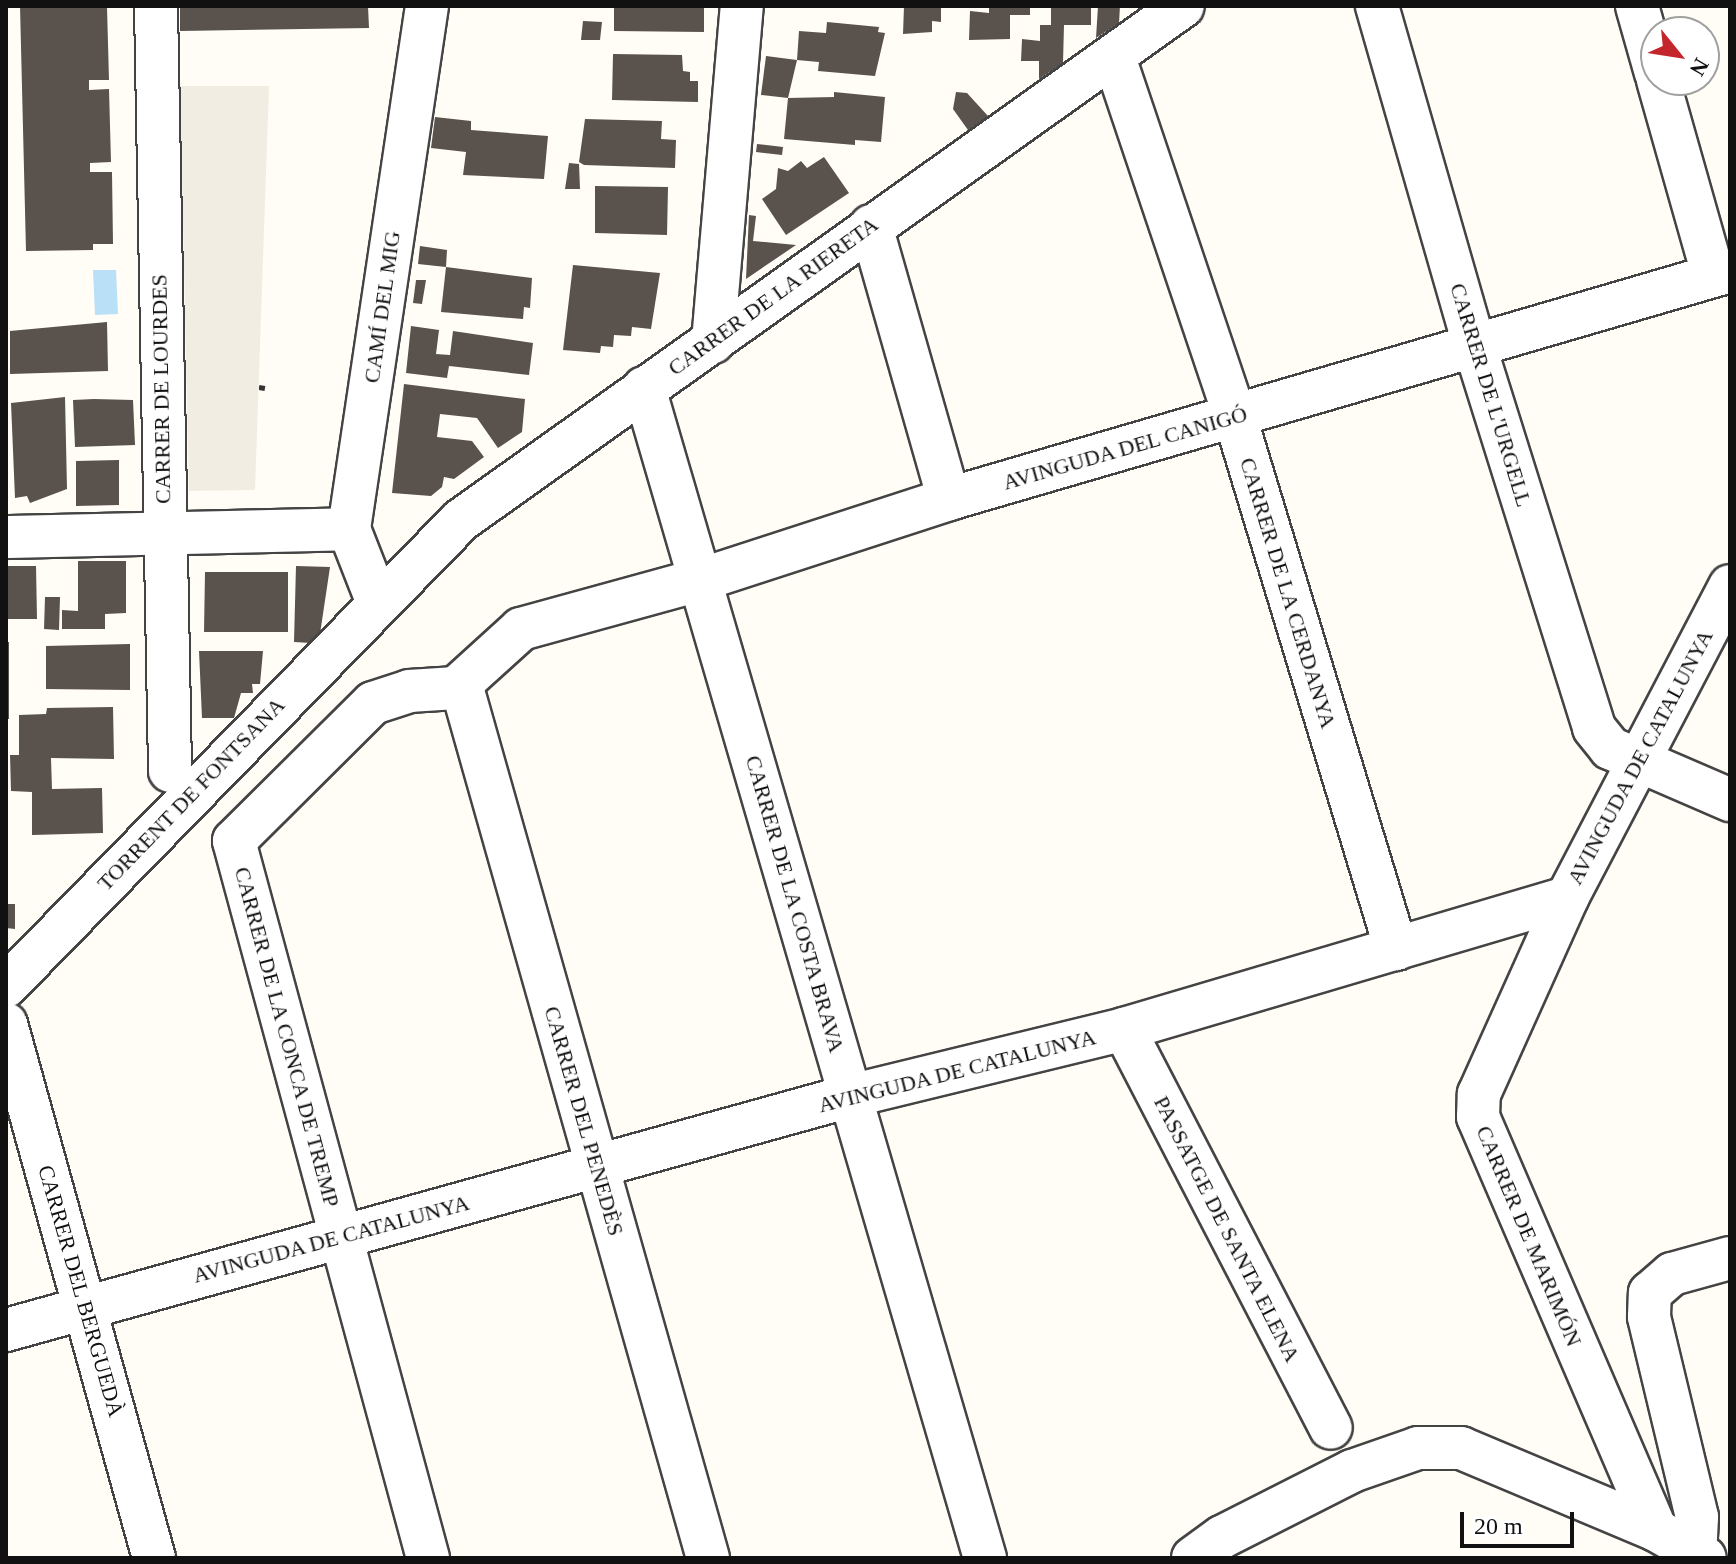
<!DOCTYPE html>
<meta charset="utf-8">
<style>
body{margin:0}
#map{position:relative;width:1736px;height:1564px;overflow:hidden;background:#fffdf5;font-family:Georgia,serif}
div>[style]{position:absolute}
.plaza>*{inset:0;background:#f1ede2}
.water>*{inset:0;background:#b9e0f7}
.building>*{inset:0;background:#5a524d}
.path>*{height:5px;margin-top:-2.5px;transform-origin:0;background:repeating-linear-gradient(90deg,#333 0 8px,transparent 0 12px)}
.roads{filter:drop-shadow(2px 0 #444) drop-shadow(-2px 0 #444) drop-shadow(0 2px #444) drop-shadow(0 -2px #444)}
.minor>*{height:42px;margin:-21px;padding:0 21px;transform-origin:21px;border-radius:21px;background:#fff}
span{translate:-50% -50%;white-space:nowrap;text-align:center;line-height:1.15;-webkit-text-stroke:8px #fff;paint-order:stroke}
.street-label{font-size:22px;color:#111}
.frame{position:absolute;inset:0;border:8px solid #111;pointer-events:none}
.north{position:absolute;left:1640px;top:16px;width:80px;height:80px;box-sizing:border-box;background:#fff;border:2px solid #a0a0a0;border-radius:50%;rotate:120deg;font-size:22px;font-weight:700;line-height:32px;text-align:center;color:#111}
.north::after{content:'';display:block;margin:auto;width:28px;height:36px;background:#c4262e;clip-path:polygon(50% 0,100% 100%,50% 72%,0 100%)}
.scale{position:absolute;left:1460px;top:1512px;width:114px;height:36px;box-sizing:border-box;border:4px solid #111;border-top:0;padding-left:10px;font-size:24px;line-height:28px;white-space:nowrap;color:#111;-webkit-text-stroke:6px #fff;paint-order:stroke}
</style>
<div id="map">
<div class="plaza">
<div style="clip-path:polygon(180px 86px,269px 86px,255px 490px,189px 491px)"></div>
</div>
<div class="water">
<div style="clip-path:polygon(93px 270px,116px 270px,118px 314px,95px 315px)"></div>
</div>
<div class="building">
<div style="clip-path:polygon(20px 6px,107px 7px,109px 80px,89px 80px,89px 90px,109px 89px,111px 162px,90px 163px,90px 172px,112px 172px,113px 244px,93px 244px,93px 250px,26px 251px)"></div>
<div style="clip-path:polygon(180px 6px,368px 6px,369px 28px,180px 31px)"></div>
<div style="clip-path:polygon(614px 6px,704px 6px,704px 32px,614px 31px)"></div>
<div style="clip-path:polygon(904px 6px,941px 6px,941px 22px,932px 21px,932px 32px,903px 34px)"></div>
<div style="clip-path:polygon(989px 6px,1030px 6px,1030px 15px,1010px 15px,1010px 39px,969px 40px,970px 11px,989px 13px)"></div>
<div style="clip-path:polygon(1051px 6px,1091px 6px,1091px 25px,1064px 25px,1063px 63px,1039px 79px,1039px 61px,1021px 61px,1022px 39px,1040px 41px,1040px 25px,1051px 25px)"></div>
<div style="clip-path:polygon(1098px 6px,1120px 6px,1119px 23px,1096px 38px)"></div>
<div style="clip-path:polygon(583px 21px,602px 22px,600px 40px,581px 40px)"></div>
<div style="clip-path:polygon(827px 22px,879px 27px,878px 32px,885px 33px,875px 76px,818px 71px,819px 62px,797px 60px,799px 31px,826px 33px)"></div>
<div style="clip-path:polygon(613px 54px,682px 55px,683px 71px,690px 72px,690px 81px,698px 81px,698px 102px,612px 100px)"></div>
<div style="clip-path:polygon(766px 56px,797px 60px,788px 98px,761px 95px)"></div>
<div style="clip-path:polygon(834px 92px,885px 97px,881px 142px,855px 140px,855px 145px,784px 139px,788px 98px,834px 97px)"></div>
<div style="clip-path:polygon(956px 92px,967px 93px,988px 116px,968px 130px,953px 109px)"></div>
<div style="clip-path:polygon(435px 117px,471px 121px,471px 130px,548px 136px,544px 179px,463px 175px,466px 152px,431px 148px)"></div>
<div style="clip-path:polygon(585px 119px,662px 121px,661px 139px,676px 140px,675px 168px,584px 165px,579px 162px)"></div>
<div style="clip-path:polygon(757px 144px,783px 147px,782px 155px,756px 152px)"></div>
<div style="clip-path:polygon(824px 157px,849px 193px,786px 235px,762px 199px,776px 189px,778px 168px,788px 171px,801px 161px,807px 168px)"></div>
<div style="clip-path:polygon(569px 163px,579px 164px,580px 189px,565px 189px)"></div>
<div style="clip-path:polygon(595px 186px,668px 187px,667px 235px,595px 233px)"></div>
<div style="clip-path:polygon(749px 215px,756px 216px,753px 241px,796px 245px,746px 279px)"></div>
<div style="clip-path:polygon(420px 246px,447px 250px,446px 267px,418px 264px)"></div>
<div style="clip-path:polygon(573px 265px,660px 273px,651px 329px,632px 327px,631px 336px,614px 335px,613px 347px,601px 346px,600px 353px,563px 350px)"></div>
<div style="clip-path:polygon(446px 267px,532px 278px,530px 308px,524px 307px,523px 319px,441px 312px)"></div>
<div style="clip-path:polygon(416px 280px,426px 280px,422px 304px,413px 303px)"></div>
<div style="clip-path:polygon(107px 322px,108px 371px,10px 374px,10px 331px)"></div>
<div style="clip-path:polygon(411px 326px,439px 330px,436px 354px,450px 355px,453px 331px,533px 343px,529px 375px,449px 366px,447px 378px,406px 373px)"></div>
<div style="clip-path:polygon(404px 384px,525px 399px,522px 432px,498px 448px,477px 418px,440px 414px,437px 437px,472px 441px,484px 457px,454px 479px,444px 477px,442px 487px,431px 496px,392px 493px)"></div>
<div style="clip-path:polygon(65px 397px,67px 489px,30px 503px,27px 496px,15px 498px,11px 403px)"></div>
<div style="clip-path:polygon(94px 399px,133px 400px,135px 445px,75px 447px,73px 400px)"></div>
<div style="clip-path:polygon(119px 460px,119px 505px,76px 506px,76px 461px)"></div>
<div style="clip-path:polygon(78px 561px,126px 561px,126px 613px,105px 614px,105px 629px,62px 629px,62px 610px,78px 611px)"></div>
<div style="clip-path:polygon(6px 566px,36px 566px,37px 619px,6px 619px)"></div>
<div style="clip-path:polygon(296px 566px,330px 567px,320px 634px,311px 643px,294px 642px)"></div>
<div style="clip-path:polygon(205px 572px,288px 572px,288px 632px,204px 632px)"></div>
<div style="clip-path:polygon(45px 597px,60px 597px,59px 630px,44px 629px)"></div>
<div style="clip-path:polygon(6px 642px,9px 642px,9px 719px,6px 719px)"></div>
<div style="clip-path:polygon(130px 644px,130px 690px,46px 689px,46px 646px)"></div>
<div style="clip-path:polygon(199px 651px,263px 651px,260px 684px,252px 684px,253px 693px,241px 693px,234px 718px,202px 718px)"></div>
<div style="clip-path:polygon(113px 707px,114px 759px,51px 758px,52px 789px,102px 788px,103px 833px,32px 835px,32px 792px,11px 791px,10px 755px,19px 755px,19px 715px,46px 714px,47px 708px)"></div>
<div style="clip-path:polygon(6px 904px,15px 904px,15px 929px,6px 928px)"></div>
</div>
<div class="path">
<div style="left:259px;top:387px;width:6px;rotate:9deg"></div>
</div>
<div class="roads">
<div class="minor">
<div style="left:156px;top:6px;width:765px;rotate:88.95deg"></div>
<div style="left:1377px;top:6px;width:352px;rotate:74deg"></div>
<div style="left:1474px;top:344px;width:402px;rotate:72.6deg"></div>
<div style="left:1594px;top:728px;width:26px;rotate:51deg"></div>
<div style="left:1610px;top:748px;width:131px;rotate:23.4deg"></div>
<div style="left:1637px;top:6px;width:70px;rotate:74.2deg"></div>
<div style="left:1114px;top:57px;width:380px;rotate:71.4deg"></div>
<div style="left:1235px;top:417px;width:556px;rotate:73.16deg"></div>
<div style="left:1658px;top:80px;width:203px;rotate:74.2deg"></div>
<div style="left:871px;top:226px;width:284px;rotate:74.1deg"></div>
<div style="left:713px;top:342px;width:337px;rotate:-85.1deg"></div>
<div style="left:644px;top:388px;width:1219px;rotate:73.75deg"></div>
<div style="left:6px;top:537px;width:343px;rotate:-1.3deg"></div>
<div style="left:378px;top:603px;width:79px;rotate:-111.4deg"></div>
<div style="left:349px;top:529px;width:529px;rotate:-81.52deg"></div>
<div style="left:461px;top:684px;width:908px;rotate:74.22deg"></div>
<div style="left:6px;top:986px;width:651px;rotate:-45.68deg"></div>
<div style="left:461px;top:520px;width:886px;rotate:-35.45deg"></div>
<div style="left:6px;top:1024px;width:554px;rotate:74.51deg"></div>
<div style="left:1124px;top:1029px;width:449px;rotate:62.6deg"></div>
<div style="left:6px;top:1330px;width:876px;rotate:-15.5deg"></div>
<div style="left:850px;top:1096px;width:282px;rotate:-13.7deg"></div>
<div style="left:1124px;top:1029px;width:462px;rotate:-16.5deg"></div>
<div style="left:1656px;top:1530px;width:450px;rotate:-113.3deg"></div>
<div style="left:1478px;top:1117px;width:23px;rotate:-88deg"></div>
<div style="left:1479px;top:1094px;width:215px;rotate:-65.8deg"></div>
<div style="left:1567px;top:898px;width:352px;rotate:-62.4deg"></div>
<div style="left:428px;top:1558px;width:743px;rotate:-105.14deg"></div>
<div style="left:234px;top:841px;width:196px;rotate:-44.8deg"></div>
<div style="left:373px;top:703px;width:38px;rotate:-18deg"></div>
<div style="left:409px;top:691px;width:47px;rotate:-3.7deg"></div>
<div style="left:456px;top:688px;width:88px;rotate:-42.2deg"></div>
<div style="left:521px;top:629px;width:189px;rotate:-15.4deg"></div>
<div style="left:703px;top:579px;width:259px;rotate:-18deg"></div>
<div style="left:949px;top:499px;width:814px;rotate:-16.27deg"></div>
<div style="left:1193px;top:1558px;width:36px;rotate:-36deg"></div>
<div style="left:1222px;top:1537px;width:146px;rotate:-26.9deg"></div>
<div style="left:1352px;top:1471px;width:70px;rotate:-19.2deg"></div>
<div style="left:1418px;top:1448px;width:43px"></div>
<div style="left:1461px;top:1448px;width:212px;rotate:22.8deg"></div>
<div style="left:1656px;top:1530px;width:56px;rotate:29.7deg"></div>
<div style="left:1695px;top:1558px;width:41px;rotate:-87.2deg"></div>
<div style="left:1697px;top:1517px;width:206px;rotate:-103.5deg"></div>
<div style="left:1649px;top:1317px;width:24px;rotate:-88deg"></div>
<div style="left:1650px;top:1293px;width:29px;rotate:-41deg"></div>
<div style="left:1672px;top:1274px;width:60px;rotate:-15.4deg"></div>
</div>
</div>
<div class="street-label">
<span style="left:773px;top:296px;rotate:-36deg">CARRER DE LA RIERETA</span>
<span style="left:382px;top:307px;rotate:-82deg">CAMÍ DEL MIG</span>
<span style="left:161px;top:389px;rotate:-91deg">CARRER DE LOURDES</span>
<span style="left:1491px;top:395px;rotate:73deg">CARRER DE L'URGELL</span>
<span style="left:1125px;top:448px;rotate:-16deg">AVINGUDA DEL CANIGÓ</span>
<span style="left:1288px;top:593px;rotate:73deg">CARRER DE LA CERDANYA</span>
<span style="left:1640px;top:757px;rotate:-62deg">AVINGUDA DE CATALUNYA</span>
<span style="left:191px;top:794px;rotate:-46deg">TORRENT DE FONTSANA</span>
<span style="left:795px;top:904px;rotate:74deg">CARRER DE LA COSTA BRAVA</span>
<span style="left:287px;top:1037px;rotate:75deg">CARRER DE LA CONCA DE TREMP</span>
<span style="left:957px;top:1071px;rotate:-14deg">AVINGUDA DE CATALUNYA</span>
<span style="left:584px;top:1121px;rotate:74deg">CARRER DEL PENEDÈS</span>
<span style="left:1227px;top:1229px;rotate:63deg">PASSATGE DE SANTA ELENA</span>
<span style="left:1529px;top:1236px;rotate:67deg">CARRER DE MARIMÓN</span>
<span style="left:331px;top:1239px;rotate:-15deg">AVINGUDA DE CATALUNYA</span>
<span style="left:81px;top:1291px;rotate:74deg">CARRER DEL BERGUEDÀ</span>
</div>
<div class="frame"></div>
<div class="north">N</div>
<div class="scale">20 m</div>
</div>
